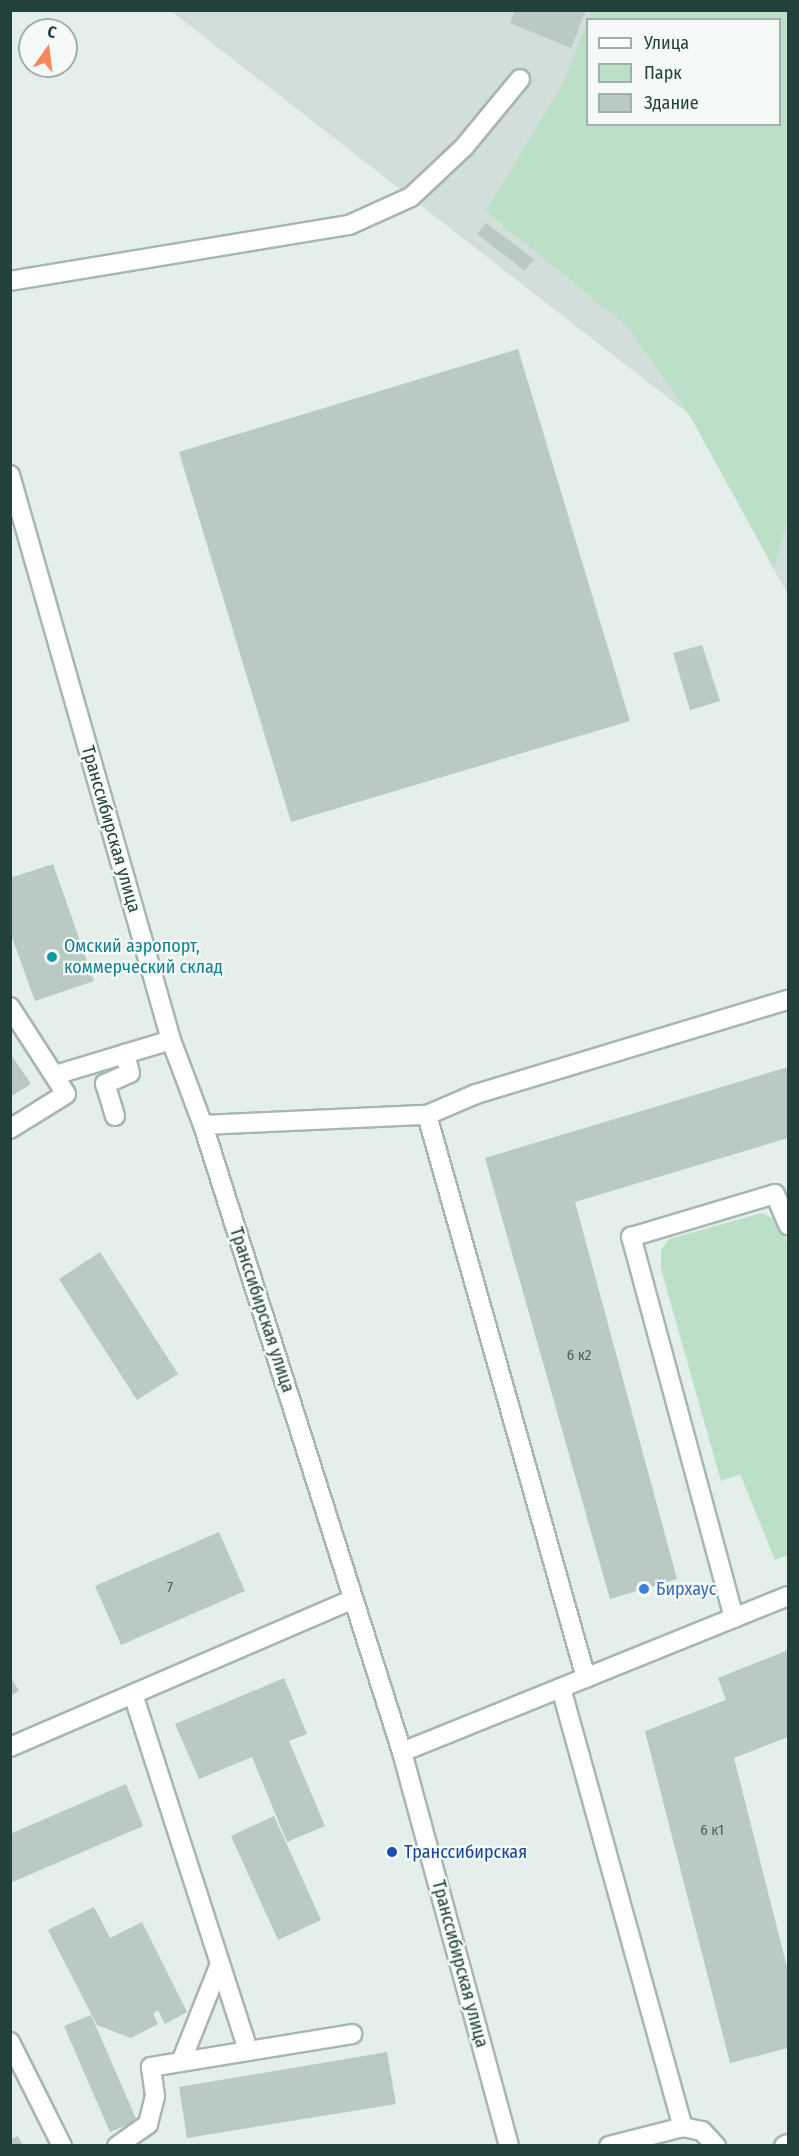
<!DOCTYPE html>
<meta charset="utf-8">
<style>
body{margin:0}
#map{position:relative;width:799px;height:2156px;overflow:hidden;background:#e4eeea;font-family:"Fira Sans Condensed",sans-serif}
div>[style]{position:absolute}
.built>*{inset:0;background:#d2ded9}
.green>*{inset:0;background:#bce0c7}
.building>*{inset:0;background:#b9c9c3}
.roads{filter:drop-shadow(2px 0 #a6b7b2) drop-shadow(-2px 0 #a6b7b2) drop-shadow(0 2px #a6b7b2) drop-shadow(0 -2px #a6b7b2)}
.service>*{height:18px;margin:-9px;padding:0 9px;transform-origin:9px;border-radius:9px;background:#fff}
.secondary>*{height:18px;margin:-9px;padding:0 9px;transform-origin:9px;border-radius:9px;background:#fff}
.dots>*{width:16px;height:16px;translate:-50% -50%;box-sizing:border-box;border:3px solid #f5faf8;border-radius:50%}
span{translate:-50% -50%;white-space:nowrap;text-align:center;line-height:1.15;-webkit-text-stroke:4.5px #f5faf8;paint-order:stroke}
.number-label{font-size:15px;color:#48635c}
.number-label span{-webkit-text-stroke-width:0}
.street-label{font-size:18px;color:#22413a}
.culture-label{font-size:18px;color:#0d838f}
.left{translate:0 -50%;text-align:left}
.shop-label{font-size:18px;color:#366cbe}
.transit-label{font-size:18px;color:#164399}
.frame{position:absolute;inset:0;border:12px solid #22413a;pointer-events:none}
.legend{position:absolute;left:586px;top:18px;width:195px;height:108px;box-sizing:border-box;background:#f5faf8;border:2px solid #a1b0ac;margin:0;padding:8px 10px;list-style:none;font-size:18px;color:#22413a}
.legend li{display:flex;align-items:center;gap:12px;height:30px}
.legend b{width:30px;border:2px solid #a1b0ac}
.north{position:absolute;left:18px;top:18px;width:60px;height:60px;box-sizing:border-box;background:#f5faf8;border:2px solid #a1b0ac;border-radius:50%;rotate:14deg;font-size:16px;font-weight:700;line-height:24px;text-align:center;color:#22413a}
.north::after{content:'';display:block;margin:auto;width:21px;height:27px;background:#f98658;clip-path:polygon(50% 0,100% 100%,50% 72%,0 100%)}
</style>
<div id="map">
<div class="built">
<div style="clip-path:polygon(evenodd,171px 11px,788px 11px,788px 595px,689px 414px,171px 11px,588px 20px,780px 20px,780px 124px,588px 124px,588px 20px)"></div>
</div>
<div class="green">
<div style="clip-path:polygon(591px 11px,788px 11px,788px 518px,774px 568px,689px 414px,627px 326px,486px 211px,563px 83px,588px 20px,588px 124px,780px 124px,780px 20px,588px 20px)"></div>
<div style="clip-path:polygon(762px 1213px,779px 1222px,788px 1245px,788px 1555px,775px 1560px,740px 1474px,721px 1481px,661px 1269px,661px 1250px,669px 1239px)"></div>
</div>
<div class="building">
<div style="clip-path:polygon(515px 10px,586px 10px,571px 48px,510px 23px)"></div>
<div style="clip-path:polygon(486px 223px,534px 259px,525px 271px,477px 234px)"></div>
<div style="clip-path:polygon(518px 349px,630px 721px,291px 822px,179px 452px)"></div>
<div style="clip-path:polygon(702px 645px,720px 701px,690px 710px,673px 653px)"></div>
<div style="clip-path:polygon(53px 864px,94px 981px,35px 1001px,10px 932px,10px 878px)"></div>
<div style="clip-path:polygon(10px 1053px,31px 1084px,10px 1097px)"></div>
<div style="clip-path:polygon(788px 1067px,788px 1138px,575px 1202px,677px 1579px,610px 1599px,485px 1158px)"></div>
<div style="clip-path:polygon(100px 1252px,178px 1374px,137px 1400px,59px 1279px)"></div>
<div style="clip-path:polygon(219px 1532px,245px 1591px,121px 1645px,95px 1586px)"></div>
<div style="clip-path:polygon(788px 1650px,788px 1737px,734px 1758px,788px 1971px,788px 2048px,730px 2063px,645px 1731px,726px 1700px,718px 1678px)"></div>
<div style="clip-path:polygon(10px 1676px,19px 1691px,10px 1696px)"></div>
<div style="clip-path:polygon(284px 1678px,307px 1734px,289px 1741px,325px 1826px,287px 1842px,252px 1757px,199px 1779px,175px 1724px)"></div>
<div style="clip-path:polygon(126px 1784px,143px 1826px,10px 1883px,10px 1834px)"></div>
<div style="clip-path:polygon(274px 1816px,321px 1920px,278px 1940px,231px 1836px)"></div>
<div style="clip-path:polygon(94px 1907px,110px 1938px,142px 1922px,187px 2012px,165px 2024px,158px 2010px,153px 2013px,158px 2024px,131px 2038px,97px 2025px,48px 1930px)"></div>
<div style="clip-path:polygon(91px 2015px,137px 2121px,110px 2132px,64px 2026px)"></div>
<div style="clip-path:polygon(387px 2052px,396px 2104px,187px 2138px,179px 2087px)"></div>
<div style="clip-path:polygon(18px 2136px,23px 2146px,10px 2146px,10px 2140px)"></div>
</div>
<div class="roads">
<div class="service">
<div style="left:10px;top:281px;width:344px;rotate:-9.4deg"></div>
<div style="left:349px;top:225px;width:68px;rotate:-24.3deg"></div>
<div style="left:411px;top:197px;width:73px;rotate:-43.3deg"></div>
<div style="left:464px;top:147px;width:88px;rotate:-50.5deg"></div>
<div style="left:10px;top:1007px;width:103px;rotate:57.2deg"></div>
<div style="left:66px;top:1094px;width:66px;rotate:148deg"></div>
<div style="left:55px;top:1075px;width:121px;rotate:-16.8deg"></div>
<div style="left:427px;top:1115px;width:585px;rotate:74.23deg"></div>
<div style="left:115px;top:1116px;width:34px;rotate:-107deg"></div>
<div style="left:105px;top:1084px;width:27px;rotate:-24deg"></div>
<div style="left:130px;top:1073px;width:20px;rotate:-105deg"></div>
<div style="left:203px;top:1125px;width:224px;rotate:-2.6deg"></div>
<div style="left:427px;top:1115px;width:53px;rotate:-23.2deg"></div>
<div style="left:476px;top:1094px;width:326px;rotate:-16.8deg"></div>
<div style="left:734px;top:1618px;width:395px;rotate:-105.1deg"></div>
<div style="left:631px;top:1237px;width:150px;rotate:-16.6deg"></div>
<div style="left:775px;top:1194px;width:34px;rotate:67deg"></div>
<div style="left:561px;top:1688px;width:456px;rotate:74.5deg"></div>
<div style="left:133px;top:1694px;width:375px;rotate:72.1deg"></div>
<div style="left:10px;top:1747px;width:374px;rotate:-23.3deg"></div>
<div style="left:402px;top:1752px;width:416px;rotate:-22deg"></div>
<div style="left:10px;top:2042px;width:116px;rotate:63.4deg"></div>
<div style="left:181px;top:2062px;width:105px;rotate:-68.3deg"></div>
<div style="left:117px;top:2146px;width:38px;rotate:-35deg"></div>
<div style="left:148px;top:2124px;width:29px;rotate:-76deg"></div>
<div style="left:155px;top:2096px;width:29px;rotate:-98deg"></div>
<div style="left:151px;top:2067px;width:204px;rotate:-9.3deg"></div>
<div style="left:609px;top:2146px;width:76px;rotate:-14.4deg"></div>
<div style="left:683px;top:2127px;width:19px;rotate:12deg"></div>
<div style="left:702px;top:2131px;width:21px;rotate:47deg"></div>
<div style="left:784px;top:2146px;width:4px;rotate:-27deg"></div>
</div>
<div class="secondary">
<div style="left:10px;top:475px;width:587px;rotate:74.09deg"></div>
<div style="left:171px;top:1040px;width:91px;rotate:69.4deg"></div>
<div style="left:203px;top:1125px;width:658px;rotate:72.39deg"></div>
<div style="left:402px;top:1752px;width:408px;rotate:74.8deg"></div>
</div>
</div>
<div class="dots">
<div style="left:52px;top:957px;background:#0f9aa8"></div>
<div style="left:644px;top:1589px;background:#3f7fe0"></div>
<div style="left:392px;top:1852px;background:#1a4fb4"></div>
</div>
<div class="number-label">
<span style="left:579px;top:1356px">6 к2</span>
<span style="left:170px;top:1588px">7</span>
<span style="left:712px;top:1831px">6 к1</span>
</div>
<div class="street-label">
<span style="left:111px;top:829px;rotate:74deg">Транссибирская улица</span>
<span style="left:262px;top:1310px;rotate:72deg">Транссибирская улица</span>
<span style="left:460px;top:1964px;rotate:75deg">Транссибирская улица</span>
</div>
<div class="culture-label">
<span class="left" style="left:64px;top:957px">Омский аэропорт,<br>коммерческий склад</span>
</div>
<div class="shop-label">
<span class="left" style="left:656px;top:1589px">Бирхаус</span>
</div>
<div class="transit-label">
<span class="left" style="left:404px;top:1852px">Транссибирская</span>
</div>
<div class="frame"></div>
<ul class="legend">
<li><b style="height:8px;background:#fff"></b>Улица</li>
<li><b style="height:16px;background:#bce0c7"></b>Парк</li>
<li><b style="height:16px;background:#b9c9c3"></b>Здание</li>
</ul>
<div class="north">С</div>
</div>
